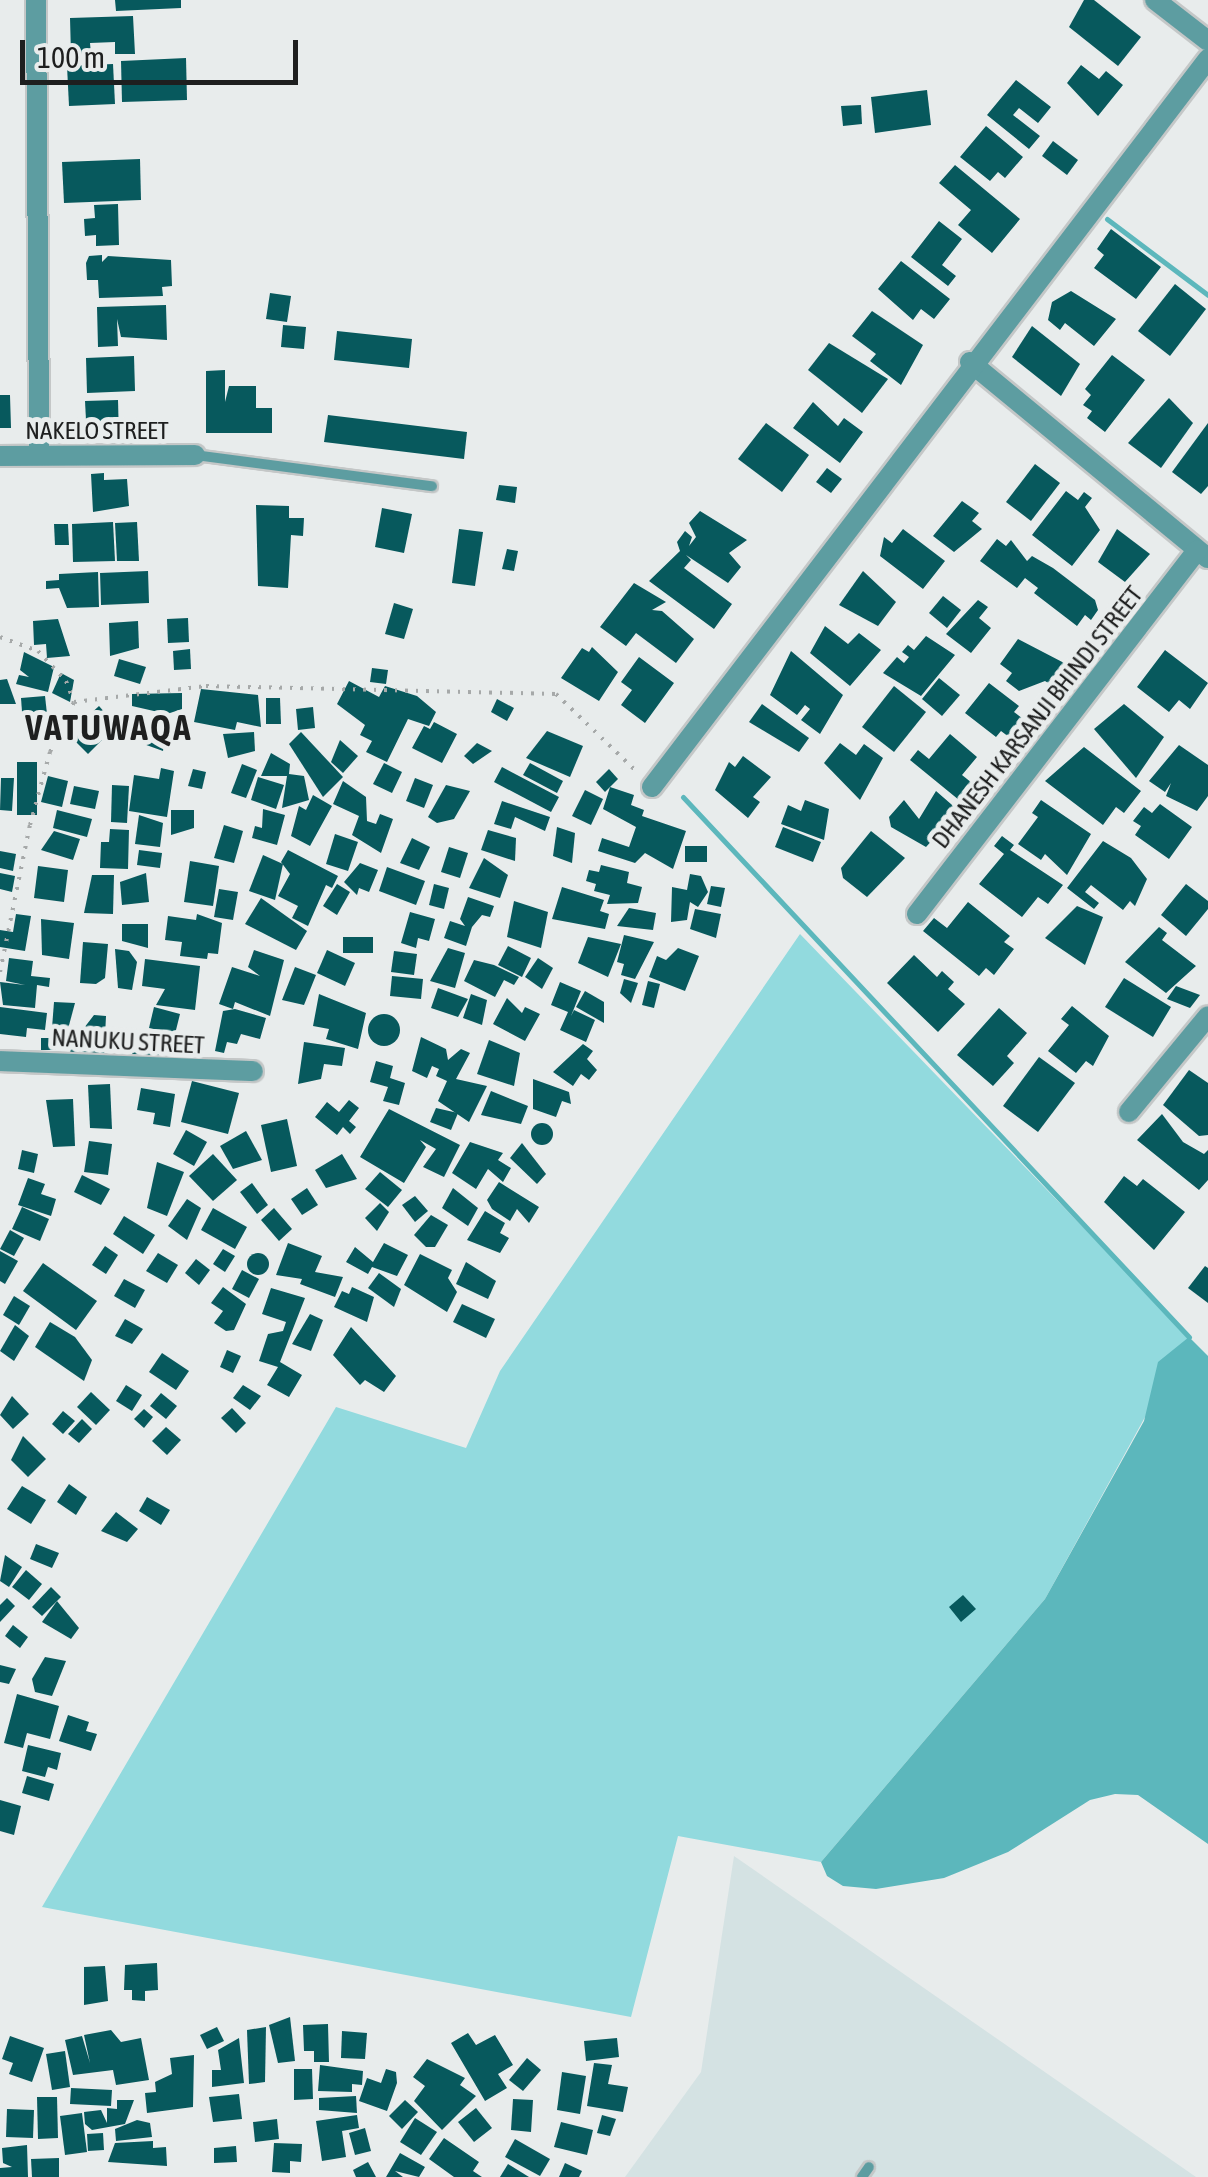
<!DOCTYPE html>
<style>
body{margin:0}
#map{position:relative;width:1208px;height:2177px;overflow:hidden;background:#e8ecec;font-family:"Asap Condensed",sans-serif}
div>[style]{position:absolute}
.built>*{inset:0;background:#d4e2e3}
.green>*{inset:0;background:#92dade}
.water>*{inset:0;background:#5cb7bc}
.stream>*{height:5px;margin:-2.5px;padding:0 2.5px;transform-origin:2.5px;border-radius:2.5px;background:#5cb7bc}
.building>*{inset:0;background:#07595d}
.round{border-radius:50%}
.path>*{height:4px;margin-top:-2px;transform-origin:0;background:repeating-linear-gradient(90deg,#a6a9a9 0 2.5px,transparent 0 10.5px)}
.roads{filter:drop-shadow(2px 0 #c4c7c7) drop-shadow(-2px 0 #c4c7c7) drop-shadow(0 2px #c4c7c7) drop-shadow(0 -2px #c4c7c7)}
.lane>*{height:10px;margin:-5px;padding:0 5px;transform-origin:5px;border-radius:5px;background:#5d9da1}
.street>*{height:20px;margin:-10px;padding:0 10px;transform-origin:10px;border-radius:10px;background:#5d9da1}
span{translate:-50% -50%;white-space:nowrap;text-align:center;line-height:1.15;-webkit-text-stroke:10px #e8ecec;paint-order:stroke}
.street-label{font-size:25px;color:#1e1f1f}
.district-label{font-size:35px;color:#1e1f1f;font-weight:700;letter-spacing:2.5px}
.scale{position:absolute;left:20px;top:40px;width:278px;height:45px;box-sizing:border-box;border:5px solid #1e1f1f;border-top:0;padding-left:12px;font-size:30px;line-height:35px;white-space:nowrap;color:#1e1f1f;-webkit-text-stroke:8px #e8ecec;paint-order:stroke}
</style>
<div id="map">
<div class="built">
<div style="clip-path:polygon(734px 1856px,1196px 2177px,625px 2177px,701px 2072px)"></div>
</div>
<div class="green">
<div style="clip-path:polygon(800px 934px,1189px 1337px,1045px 1599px,821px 1862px,678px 1836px,631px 2017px,42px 1907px,336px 1407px,466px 1448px,500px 1371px)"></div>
</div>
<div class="water">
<div style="clip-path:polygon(1189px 1337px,1208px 1356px,1208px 1844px,1138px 1795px,1115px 1794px,1090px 1800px,1008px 1852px,944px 1878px,876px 1889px,843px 1886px,827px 1876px,821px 1862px,1045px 1599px,1144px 1421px,1158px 1362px)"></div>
</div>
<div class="stream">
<div style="left:1107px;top:219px;width:126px;rotate:37deg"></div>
<div style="left:683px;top:797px;width:740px;rotate:46.86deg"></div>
</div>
<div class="building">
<div style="clip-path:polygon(115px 0,181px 0,181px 8px,116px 11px)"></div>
<div style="clip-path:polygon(1084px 0,1094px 0,1141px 37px,1118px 66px,1069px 27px)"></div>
<div style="clip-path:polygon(133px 16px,135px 54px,115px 54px,115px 42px,90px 43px,91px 54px,71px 55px,70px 18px)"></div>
<div style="clip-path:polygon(186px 58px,187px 100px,122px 102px,121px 61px)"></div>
<div style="clip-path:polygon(113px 64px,115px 104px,69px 106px,67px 66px)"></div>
<div style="clip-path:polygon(1081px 65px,1099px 79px,1106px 71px,1123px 85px,1098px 116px,1067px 83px)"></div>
<div style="clip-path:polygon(1016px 80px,1051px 107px,1038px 123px,1019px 108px,1013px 115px,1040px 136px,1029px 149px,987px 115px)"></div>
<div style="clip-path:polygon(927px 90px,931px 125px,875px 133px,871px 97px)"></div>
<div style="clip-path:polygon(861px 105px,862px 124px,843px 126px,841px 106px)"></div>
<div style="clip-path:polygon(986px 126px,1023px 157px,1005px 178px,998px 172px,990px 181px,960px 157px)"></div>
<div style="clip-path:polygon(1053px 141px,1078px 160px,1067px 175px,1042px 156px)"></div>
<div style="clip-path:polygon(140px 159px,141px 200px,64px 203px,62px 162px)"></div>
<div style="clip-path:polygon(955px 165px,1020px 219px,992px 253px,958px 225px,971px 210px,939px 183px)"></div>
<div style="clip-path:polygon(118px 204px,119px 245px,96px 246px,96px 235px,85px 236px,84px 219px,95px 218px,94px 205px)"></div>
<div style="clip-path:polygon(939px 221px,962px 239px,942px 265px,956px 276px,948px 286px,911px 257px)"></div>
<div style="clip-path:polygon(1111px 229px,1161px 267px,1136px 299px,1094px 268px,1104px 255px,1097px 249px)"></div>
<div style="clip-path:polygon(102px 255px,102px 262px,108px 256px,171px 260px,172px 286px,162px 287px,163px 296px,99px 298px,98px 280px,87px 280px,86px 263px,89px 256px)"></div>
<div style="clip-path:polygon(901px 261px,950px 299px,934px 319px,921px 309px,913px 320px,878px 289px)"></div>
<div style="clip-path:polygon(1175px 284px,1206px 309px,1170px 356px,1138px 331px)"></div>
<div style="clip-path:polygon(1071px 291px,1116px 319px,1094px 346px,1065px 323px,1060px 330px,1048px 320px,1052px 302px)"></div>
<div style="clip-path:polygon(270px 293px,291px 296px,287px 322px,266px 319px)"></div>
<div style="clip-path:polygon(166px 305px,167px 340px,121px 337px,117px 319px,118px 346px,98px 347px,97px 307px)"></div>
<div style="clip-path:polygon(872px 311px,923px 345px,901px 385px,870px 361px,876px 354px,852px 336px)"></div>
<div style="clip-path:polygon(283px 325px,306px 327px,304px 349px,281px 347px)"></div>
<div style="clip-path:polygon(1032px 326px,1080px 364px,1061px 396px,1012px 357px)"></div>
<div style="clip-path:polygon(337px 331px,412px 339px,409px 368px,334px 360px)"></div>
<div style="clip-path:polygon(829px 343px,888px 379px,862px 413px,808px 370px)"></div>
<div style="clip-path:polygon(1112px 355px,1145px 380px,1105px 432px,1087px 418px,1092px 411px,1083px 405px,1091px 395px,1085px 389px)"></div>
<div style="clip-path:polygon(134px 356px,135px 391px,87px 393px,86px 358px)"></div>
<div style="clip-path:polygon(225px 370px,225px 402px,229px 386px,256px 386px,256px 408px,272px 408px,272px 433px,206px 433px,206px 371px)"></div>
<div style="clip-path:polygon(0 395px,10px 395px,11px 428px,0 428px)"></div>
<div style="clip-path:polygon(1169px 398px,1193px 423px,1161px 468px,1128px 443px)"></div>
<div style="clip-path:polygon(118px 400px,119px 438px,87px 439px,85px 401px)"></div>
<div style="clip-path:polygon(813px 402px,838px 426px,844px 418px,863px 432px,840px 463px,793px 428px)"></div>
<div style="clip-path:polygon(328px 415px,467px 432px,464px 459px,324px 442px)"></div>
<div style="clip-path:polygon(766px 423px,809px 455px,782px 492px,738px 459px)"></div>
<div style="clip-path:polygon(1208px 423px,1208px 486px,1201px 494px,1172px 472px)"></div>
<div style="clip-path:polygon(1035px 464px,1060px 483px,1031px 521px,1006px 502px)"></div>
<div style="clip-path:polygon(827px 468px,842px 479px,831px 493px,816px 482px)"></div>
<div style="clip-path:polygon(104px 473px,104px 480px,127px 479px,129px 506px,93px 512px,91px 474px)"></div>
<div style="clip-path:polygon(499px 485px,517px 487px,515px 503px,496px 500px)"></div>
<div style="clip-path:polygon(1066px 491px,1078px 500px,1084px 492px,1092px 498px,1085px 507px,1100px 530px,1072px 566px,1032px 535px)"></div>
<div style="clip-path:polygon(962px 501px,979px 513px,972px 521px,982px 529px,954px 552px,933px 536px)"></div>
<div style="clip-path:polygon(256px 505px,289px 506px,289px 518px,304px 518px,303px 536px,291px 535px,288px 588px,258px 586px)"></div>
<div style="clip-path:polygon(382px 508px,412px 514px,404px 553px,375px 547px)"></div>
<div style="clip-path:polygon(700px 511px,747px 540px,729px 553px,741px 567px,728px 583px,686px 555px,691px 560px,684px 568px,732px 604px,714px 629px,649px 581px,680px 551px,677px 542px,685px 531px,692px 537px,689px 546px,696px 537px,689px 523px)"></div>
<div style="clip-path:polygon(113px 522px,115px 561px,73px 562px,72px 524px)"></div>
<div style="clip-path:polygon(137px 522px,139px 561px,117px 561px,115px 523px)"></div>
<div style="clip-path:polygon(54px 524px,68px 524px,69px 545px,55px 545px)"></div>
<div style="clip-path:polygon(459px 529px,483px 532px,475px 586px,452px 583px)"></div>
<div style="clip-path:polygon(903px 529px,945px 561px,923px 589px,880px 556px,884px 537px,892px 543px)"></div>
<div style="clip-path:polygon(1117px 529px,1150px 554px,1125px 582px,1098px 562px)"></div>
<div style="clip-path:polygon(997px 539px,1006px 546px,1011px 540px,1027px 561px,1032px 556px,1053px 568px,1095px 600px,1098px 610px,1091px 620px,1085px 615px,1077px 626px,1034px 593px,1038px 588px,1025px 578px,1017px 588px,980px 561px)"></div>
<div style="clip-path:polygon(507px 549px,518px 551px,514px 571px,502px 569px)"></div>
<div style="clip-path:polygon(148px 571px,149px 603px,101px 605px,100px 573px)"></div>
<div style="clip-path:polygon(863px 571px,896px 602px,878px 626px,839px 605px)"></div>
<div style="clip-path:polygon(98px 572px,99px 607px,67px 608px,59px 588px,46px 589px,46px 581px,59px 580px,59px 574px)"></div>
<div style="clip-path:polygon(634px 583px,666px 602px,652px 610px,662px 611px,694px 639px,676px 663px,636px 633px,626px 646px,600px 627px)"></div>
<div style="clip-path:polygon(943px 596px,961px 610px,947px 628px,929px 613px)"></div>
<div style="clip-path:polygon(978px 600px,988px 607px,979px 618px,991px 628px,971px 653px,946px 634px)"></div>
<div style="clip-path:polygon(394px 603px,413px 609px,404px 639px,385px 634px)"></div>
<div style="clip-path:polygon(188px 618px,189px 642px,168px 643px,167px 619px)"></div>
<div style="clip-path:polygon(58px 619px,70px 656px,47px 658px,46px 644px,34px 645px,33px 621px)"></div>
<div style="clip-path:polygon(138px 621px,139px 648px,110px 656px,109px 623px)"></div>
<div style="clip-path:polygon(825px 626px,848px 644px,859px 633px,881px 650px,850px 686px,810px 653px)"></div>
<div style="clip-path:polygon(926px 636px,955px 655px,921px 696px,883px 673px,897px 657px,904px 663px,909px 657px,902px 652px,908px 645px,914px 650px)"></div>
<div style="clip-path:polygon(1018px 639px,1068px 665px,1053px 686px,1045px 681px,1019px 691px,1006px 681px,1012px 673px,1000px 664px)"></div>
<div style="clip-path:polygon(592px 647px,618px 672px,599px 701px,561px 678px,582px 648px,589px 652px)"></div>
<div style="clip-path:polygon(190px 649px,191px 669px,174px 670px,173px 651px)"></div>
<div style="clip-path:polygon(1165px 650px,1208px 683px,1190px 709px,1179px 700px,1169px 712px,1137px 687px)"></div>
<div style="clip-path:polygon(791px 651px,843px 695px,820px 734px,801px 720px,810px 709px,805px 705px,797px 715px,770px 695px)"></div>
<div style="clip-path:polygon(24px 652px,54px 667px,48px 692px,16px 684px,19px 675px,29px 677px,20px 670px)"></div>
<div style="clip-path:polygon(639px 657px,674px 683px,645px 723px,621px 705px,632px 690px,621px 682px)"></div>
<div style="clip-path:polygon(119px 659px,146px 667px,140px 684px,114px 676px)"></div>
<div style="clip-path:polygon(372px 668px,388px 670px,386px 684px,370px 682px)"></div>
<div style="clip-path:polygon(61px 673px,74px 680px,70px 702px,52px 693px)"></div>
<div style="clip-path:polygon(939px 678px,960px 695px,942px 716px,922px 699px)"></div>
<div style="clip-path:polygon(7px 679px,16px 704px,0 704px,0 680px)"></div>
<div style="clip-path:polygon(349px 681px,379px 697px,385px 686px,417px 696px,436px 712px,429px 726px,408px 719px,387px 762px,366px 752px,372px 741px,360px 735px,365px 725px,337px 704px)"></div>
<div style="clip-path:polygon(989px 683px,1019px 706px,1014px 712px,1027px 722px,1013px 740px,1001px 731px,996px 737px,965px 713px)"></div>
<div style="clip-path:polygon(894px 686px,926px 712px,894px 752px,862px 727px)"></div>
<div style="clip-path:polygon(201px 689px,258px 695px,261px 727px,237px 722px,235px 730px,194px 722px)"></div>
<div style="clip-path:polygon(182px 693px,182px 709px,167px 714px,132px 706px,132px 694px)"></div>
<div style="clip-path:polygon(45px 696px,48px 723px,23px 725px,21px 698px)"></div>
<div style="clip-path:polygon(266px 698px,280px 698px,281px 724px,266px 724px)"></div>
<div style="clip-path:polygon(497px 699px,514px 708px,507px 721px,491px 712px)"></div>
<div style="clip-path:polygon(762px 704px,809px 738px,799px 752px,749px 722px)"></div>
<div style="clip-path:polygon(1124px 704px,1164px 737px,1136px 778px,1094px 729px)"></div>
<div style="clip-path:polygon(99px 706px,120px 730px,112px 737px,86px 718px)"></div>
<div style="clip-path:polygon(313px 707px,315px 728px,298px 730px,296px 709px)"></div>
<div style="clip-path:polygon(157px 718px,168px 722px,163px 751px,138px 742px,146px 721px,155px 724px)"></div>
<div style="clip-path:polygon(81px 719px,102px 740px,88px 754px,67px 733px)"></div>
<div style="clip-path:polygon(434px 722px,457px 734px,442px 763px,412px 748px,424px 726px,430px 729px)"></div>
<div style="clip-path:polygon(547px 731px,583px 746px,570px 777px,526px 758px)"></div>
<div style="clip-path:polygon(254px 732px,255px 751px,228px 758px,223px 734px)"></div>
<div style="clip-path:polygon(301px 732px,343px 777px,323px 797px,289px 744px)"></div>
<div style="clip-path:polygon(950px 734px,977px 757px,962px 775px,972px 783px,959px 800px,910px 760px,918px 750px,929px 759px)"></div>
<div style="clip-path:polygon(340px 740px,358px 756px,343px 773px,331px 762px)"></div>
<div style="clip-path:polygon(477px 743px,492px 751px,473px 764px,464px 756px)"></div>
<div style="clip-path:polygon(840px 743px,856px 755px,864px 744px,883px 758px,860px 800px,824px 763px)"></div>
<div style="clip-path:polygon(1179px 745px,1208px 765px,1208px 796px,1197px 811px,1166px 796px,1171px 783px,1165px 792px,1149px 781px)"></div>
<div style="clip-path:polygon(1084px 747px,1141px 791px,1124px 813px,1116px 807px,1103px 825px,1045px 781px)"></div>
<div style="clip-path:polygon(271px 753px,290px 764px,289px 774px,304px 776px,309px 800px,282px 808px,287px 776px,261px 776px)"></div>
<div style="clip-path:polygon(743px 756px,771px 777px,753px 797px,760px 802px,748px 818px,715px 790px,729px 762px,735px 767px)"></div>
<div style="clip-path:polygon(17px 762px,37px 762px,37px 815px,17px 815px)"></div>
<div style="clip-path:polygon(384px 763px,402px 772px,392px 793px,373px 784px)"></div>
<div style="clip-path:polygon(530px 763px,563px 781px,557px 793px,523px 775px)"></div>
<div style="clip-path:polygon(242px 764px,257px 770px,246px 798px,231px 793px)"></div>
<div style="clip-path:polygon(502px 767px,559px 797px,551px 812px,494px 782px)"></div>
<div style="clip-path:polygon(161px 768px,174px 771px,167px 817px,129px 811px,134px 775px,159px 779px)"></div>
<div style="clip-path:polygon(193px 769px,206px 772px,202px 789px,188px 786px)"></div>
<div style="clip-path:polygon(609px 769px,618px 779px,605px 792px,596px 782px)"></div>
<div style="clip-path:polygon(48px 776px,68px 781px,62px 807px,41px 802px)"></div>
<div style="clip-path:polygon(258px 777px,284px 785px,276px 809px,251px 800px)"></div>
<div style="clip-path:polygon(1px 778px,14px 778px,12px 811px,0 810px)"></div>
<div style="clip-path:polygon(415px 778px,433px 785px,424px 808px,406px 801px)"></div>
<div style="clip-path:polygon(343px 781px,366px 797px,367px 821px,376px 824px,380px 814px,393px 819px,381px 853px,352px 835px,359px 816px,333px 804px)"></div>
<div style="clip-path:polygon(112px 785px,129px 786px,127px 823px,111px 822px)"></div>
<div style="clip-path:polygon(446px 785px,470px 791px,454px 819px,437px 823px,428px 817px)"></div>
<div style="clip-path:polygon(74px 786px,99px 791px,95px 809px,70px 804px)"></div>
<div style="clip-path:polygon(610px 787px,634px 795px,631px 805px,644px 810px,642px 816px,686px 831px,673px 869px,645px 853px,635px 863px,598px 851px,602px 838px,629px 847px,636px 827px,603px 809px)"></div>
<div style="clip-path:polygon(585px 790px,603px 799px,591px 825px,572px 816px)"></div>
<div style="clip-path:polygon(936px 791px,959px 811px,945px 826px,953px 833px,944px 843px,936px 836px,926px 847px,891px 827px,889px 817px,904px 800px,919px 819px)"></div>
<div style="clip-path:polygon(313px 795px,332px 806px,310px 846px,291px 836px,299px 806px,306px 810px)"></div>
<div style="clip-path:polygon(805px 800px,829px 809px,824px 840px,781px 824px,788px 805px,801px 811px)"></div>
<div style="clip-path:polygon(1041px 800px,1091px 834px,1067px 875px,1045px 854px,1041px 860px,1018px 844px,1038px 817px,1032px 813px)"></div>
<div style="clip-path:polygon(502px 801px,550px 817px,545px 831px,515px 817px,511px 829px,494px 824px)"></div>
<div style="clip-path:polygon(1160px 804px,1192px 827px,1169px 859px,1135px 835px,1141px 826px,1133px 821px,1144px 807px,1152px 813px)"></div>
<div style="clip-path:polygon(263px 809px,285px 815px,277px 845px,252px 838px,255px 826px,262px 828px)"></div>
<div style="clip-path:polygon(57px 810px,92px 819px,87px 837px,53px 828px)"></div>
<div style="clip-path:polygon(171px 810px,194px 810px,194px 828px,171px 835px)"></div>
<div style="clip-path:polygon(139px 815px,163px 823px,160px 847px,135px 844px)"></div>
<div style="clip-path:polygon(224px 825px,243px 831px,234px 863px,214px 858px)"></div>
<div style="clip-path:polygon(557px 827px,575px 833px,572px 863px,553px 856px)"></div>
<div style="clip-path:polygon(783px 827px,821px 842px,813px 862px,775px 847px)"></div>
<div style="clip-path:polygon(110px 829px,129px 830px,128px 869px,100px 868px,101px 842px,109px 842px)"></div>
<div style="clip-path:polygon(488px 830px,516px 838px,515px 861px,481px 850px)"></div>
<div style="clip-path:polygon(54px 831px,80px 839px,73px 860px,41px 850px)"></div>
<div style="clip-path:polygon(871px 831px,905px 858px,867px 897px,843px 878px,841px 868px)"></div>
<div style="clip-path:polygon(335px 834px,358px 842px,348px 871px,326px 864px)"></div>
<div style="clip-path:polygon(1002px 836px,1014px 845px,1010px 850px,1063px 885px,1048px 904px,1038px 897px,1022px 917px,979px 884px,1004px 854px,994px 846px)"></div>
<div style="clip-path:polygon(412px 838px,430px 847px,419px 870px,400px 863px)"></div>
<div style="clip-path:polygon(1103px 841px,1131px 858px,1147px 879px,1135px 906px,1130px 901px,1123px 910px,1091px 885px,1085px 892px,1099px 903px,1094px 909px,1067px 888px)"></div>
<div style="clip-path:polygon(685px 846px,707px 846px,707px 862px,685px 862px)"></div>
<div style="clip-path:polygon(449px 847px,468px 853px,460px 878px,441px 872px)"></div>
<div style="clip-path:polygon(139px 850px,162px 853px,160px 868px,137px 865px)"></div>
<div style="clip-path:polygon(288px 850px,338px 876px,332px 888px,326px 885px,308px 926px,292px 918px,298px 906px,278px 896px,290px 874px,281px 862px)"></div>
<div style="clip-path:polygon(0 851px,16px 854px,13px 871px,0 868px)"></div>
<div style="clip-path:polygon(263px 855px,283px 864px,275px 900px,249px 891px)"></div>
<div style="clip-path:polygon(484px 858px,508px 875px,500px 898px,469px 888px)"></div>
<div style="clip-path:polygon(190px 861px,219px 866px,213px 906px,184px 902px)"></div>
<div style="clip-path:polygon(360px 863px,378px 870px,369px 892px,359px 888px,357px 895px,344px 882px)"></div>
<div style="clip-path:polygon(601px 865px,629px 872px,627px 883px,642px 887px,638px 903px,607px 904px,610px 895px,594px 891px,596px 884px,586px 881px,589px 870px,599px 872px)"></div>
<div style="clip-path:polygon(38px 866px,68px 870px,64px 902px,34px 898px)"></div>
<div style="clip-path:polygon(387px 867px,425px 881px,416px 905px,379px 891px)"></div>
<div style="clip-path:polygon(0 873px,15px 876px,12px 892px,0 889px)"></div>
<div style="clip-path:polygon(146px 873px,149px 902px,122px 905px,120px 882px)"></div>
<div style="clip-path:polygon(690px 874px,701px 876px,708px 892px,698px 907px,690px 902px,687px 920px,671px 922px,672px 887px,687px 890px)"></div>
<div style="clip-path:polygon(92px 875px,114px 875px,113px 914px,84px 913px)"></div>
<div style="clip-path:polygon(337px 884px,350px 892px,337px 915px,323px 906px)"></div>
<div style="clip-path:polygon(434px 884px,449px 888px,444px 909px,429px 905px)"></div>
<div style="clip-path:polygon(1186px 884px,1208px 901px,1208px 909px,1186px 936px,1161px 915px)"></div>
<div style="clip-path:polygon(711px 886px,725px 888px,721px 907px,707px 904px)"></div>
<div style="clip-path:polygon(562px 887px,604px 900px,600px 911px,609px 914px,605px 929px,552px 919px)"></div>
<div style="clip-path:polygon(219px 889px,238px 892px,233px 920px,214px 917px)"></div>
<div style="clip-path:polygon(468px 897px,494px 906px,490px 917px,482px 915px,472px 927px,466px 946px,444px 938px,450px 921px,465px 926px,460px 919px)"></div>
<div style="clip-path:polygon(261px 898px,307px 931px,296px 950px,245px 924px)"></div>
<div style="clip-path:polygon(514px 901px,548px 912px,541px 948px,507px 937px)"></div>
<div style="clip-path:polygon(968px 902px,1010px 936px,1004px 942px,1014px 949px,994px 975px,986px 968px,979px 976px,923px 931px,934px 918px,947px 928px)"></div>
<div style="clip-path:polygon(1077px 906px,1103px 917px,1085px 965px,1045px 938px)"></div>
<div style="clip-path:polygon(629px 908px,656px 913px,653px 930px,617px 926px)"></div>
<div style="clip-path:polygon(695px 909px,721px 914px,716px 938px,690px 929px)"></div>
<div style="clip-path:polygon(410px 912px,435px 919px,429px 941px,418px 938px,416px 948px,401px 943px)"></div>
<div style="clip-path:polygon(16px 914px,31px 916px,25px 951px,0 947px,0 930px,13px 932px)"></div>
<div style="clip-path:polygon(197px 914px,222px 923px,218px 954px,208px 953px,207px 959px,180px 956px,182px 942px,165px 940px,168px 916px,196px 920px)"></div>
<div style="clip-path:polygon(41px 919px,74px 923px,69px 959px,42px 955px)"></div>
<div style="clip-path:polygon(122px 924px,148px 924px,148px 948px,122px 941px)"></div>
<div style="clip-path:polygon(1159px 927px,1167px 933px,1162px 940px,1196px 966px,1166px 993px,1125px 962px)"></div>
<div style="clip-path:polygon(624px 935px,654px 942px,635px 979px,621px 975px,624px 964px,617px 962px)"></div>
<div style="clip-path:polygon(343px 937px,373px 937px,373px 953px,343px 953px)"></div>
<div style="clip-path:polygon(588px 937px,621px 944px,608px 977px,578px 963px)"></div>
<div style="clip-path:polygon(83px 942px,108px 944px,105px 978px,96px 984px,80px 983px)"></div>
<div style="clip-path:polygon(508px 946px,531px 958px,522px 977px,498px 965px)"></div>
<div style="clip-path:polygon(448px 948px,465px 953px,455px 988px,430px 981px)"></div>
<div style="clip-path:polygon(678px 948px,699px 956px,685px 991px,649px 977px,657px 956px,666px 960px)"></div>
<div style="clip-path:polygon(115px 949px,129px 951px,137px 962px,132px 990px,118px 988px)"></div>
<div style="clip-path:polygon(254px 950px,284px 960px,270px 1016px,235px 1002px,233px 1009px,219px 1004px,232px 967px,260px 976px,248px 967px)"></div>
<div style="clip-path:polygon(327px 950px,355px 963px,345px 986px,317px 973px)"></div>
<div style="clip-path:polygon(394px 951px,417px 954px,414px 975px,391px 972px)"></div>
<div style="clip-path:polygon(914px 955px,937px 977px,942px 971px,954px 982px,948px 989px,965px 1004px,938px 1032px,887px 983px)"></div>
<div style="clip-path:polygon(9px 958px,33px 961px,31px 976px,50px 978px,49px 987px,37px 985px,35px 1008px,3px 1005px,0 982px,25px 985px,6px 981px)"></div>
<div style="clip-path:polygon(538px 958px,553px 968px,542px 989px,525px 977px)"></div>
<div style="clip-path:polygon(145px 959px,200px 966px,195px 1010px,156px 1005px,165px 989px,142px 986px)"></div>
<div style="clip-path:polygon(474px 960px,494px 965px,519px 977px,514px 985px,504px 980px,495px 997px,464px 981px)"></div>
<div style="clip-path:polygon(295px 967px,316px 975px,304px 1005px,282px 1000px)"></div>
<div style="clip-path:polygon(392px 976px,423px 979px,421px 999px,390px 996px)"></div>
<div style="clip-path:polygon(1124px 978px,1171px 1007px,1153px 1037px,1105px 1007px)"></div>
<div style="clip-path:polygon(624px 979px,638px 983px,631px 1003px,620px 993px)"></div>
<div style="clip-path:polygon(648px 981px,660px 984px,654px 1008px,642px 1005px)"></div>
<div style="clip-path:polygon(560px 982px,581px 991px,571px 1016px,574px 1010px,595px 1020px,586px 1042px,560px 1030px,568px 1012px,551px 1005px)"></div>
<div style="clip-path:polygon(1176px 986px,1200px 995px,1190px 1008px,1167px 999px)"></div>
<div style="clip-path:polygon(438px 988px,468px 999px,458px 1017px,431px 1008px)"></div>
<div style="clip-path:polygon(585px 991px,604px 1002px,604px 1023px,576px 1007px)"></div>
<div style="clip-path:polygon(319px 994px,366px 1013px,358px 1049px,326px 1039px,329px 1029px,313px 1026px)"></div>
<div style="clip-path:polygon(471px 994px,487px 1000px,482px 1025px,463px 1018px)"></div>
<div style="clip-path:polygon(507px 998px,522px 1013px,525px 1007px,540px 1014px,525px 1041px,493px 1024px)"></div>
<div style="clip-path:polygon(54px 1002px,75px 1003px,68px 1029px,52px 1028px)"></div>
<div style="clip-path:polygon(1072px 1006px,1109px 1036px,1093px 1066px,1086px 1061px,1076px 1073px,1048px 1051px,1069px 1025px,1061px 1019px)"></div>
<div style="clip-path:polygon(0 1007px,47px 1013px,45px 1030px,27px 1028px,26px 1037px,0 1034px)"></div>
<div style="clip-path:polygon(154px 1007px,180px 1014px,175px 1034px,149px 1028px)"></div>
<div style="clip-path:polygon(999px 1008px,1027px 1033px,1007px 1056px,1014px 1063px,993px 1086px,957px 1055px)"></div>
<div style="clip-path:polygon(235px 1009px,266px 1018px,260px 1039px,241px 1034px,237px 1044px,227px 1042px,224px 1053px,215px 1051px,223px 1011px)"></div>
<div class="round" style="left:368px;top:1014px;width:32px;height:32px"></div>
<div style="clip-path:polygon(94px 1015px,106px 1016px,104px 1057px,70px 1055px,72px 1027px,84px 1028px)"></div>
<div style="clip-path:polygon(133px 1035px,166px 1038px,164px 1057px,132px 1054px)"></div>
<div style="clip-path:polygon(421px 1037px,446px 1049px,448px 1060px,461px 1049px,470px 1053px,456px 1079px,487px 1086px,469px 1122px,438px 1101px,447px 1081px,436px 1076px,439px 1069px,432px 1066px,427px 1078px,412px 1071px)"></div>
<div style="clip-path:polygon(41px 1038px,55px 1038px,56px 1050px,41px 1050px)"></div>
<div style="clip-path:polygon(489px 1040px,520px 1053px,514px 1086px,477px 1074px)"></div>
<div style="clip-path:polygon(304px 1042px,345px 1048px,342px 1066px,324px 1064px,321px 1079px,298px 1084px)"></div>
<div style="clip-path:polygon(583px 1044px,593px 1051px,587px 1059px,597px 1070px,589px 1080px,581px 1074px,573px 1086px,553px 1072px)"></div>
<div style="clip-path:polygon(1039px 1057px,1075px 1083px,1038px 1132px,1003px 1106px)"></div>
<div style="clip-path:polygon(376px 1061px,393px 1066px,390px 1078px,405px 1083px,399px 1105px,383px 1101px,388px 1087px,370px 1082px)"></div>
<div style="clip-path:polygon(1189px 1070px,1208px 1083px,1208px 1135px,1199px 1136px,1163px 1105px)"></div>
<div style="clip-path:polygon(533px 1079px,569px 1092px,571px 1104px,562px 1101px,556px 1117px,533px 1109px)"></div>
<div style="clip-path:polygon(192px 1081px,239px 1093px,228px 1134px,181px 1122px)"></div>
<div style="clip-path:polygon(110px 1084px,112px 1129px,90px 1128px,88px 1085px)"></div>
<div style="clip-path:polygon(141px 1088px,175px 1094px,170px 1127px,153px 1124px,155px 1113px,137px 1110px)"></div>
<div style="clip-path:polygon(491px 1091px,528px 1106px,521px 1124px,481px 1115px)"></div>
<div style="clip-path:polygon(73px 1099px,75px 1146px,53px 1147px,46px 1100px)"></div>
<div style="clip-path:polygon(349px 1100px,359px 1108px,349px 1121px,356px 1127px,350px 1134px,343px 1127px,337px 1135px,315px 1117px,327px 1102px,339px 1112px)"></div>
<div style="clip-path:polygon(436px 1108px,458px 1113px,451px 1130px,430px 1122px)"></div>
<div style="clip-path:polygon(389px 1109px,460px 1145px,444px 1177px,423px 1167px,436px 1149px,420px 1140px,426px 1147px,404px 1183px,360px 1157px)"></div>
<div style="clip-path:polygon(1162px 1114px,1183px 1142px,1204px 1154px,1208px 1150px,1208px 1180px,1199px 1190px,1137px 1140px)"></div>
<div style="clip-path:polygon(287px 1119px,297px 1166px,271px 1172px,261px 1125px)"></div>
<div class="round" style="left:531px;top:1123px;width:22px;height:22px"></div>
<div style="clip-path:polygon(186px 1130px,207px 1142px,194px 1166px,173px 1154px)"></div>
<div style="clip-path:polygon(246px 1131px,262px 1160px,233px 1169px,220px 1146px)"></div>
<div style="clip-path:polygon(89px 1141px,112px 1144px,108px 1175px,84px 1172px)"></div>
<div style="clip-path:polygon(470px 1142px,503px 1153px,498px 1160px,511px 1168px,503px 1182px,488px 1169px,476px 1189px,452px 1173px)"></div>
<div style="clip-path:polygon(522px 1143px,546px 1174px,537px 1184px,510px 1158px)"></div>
<div style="clip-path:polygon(22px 1150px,38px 1154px,34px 1173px,18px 1169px)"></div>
<div style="clip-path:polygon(213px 1154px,237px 1180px,213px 1201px,189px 1176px)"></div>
<div style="clip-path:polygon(342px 1154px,357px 1179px,326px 1188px,315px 1170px)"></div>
<div style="clip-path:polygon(157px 1162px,184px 1172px,167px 1216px,147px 1208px)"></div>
<div style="clip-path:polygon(380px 1172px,402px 1190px,388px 1207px,365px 1189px)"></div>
<div style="clip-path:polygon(82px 1175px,110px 1189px,101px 1205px,74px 1192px)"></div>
<div style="clip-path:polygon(1124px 1176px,1137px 1186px,1143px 1179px,1185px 1212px,1154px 1250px,1104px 1202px)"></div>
<div style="clip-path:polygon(28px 1178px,45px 1184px,41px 1194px,56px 1199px,51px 1216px,18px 1205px)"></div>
<div style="clip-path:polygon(499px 1182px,539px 1207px,529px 1223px,517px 1209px,510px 1221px,492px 1209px,487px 1200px)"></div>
<div style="clip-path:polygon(252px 1183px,268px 1205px,257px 1214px,240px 1192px)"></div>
<div style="clip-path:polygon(307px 1188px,318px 1205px,302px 1215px,291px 1199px)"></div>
<div style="clip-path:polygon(453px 1188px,478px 1208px,468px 1226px,442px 1208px)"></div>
<div style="clip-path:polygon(415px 1196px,428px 1211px,415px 1222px,402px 1205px)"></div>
<div style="clip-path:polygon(187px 1199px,201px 1208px,187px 1240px,168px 1226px)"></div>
<div style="clip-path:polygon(380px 1203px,389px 1212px,377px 1231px,365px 1218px)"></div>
<div style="clip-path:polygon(22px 1207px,49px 1219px,40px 1241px,12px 1229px)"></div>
<div style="clip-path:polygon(213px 1208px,247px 1227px,235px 1249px,201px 1230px)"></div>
<div style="clip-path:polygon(274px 1208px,292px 1229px,279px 1241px,261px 1220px)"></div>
<div style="clip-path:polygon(485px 1211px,505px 1223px,500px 1233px,509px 1238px,500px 1253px,467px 1240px)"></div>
<div style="clip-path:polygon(431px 1215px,448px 1225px,435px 1247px,426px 1247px,414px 1235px)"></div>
<div style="clip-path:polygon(124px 1216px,155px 1235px,143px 1254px,113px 1234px)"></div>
<div style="clip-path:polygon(10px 1230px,24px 1238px,14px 1256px,0 1249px)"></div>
<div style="clip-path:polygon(288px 1243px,322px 1256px,315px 1272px,343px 1277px,335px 1297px,300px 1284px,302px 1279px,276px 1275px)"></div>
<div style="clip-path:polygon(384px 1243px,408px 1255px,397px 1276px,372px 1267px,368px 1274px,346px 1262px,355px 1247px,373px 1262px)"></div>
<div style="clip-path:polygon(105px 1246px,118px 1255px,106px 1274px,92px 1265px)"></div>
<div style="clip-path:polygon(223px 1249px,235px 1256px,225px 1272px,213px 1264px)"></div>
<div style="clip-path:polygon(0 1251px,18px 1261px,5px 1284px,0 1281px)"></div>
<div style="clip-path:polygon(158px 1253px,178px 1265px,167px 1283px,146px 1271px)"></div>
<div class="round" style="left:247px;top:1253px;width:22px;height:22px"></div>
<div style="clip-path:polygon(420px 1254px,452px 1270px,448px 1278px,457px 1292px,447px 1312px,404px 1285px)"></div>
<div style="clip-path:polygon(196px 1259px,210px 1270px,199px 1285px,185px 1273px)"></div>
<div style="clip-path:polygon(466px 1262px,496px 1281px,488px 1299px,456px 1284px)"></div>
<div style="clip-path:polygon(43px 1263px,97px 1301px,76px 1330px,23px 1291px)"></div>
<div style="clip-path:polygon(1205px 1266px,1208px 1268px,1208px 1303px,1188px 1288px)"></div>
<div style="clip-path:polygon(242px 1270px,259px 1279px,249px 1298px,232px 1289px)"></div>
<div style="clip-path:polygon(379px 1273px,401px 1289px,394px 1307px,368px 1288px)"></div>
<div style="clip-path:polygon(124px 1279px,145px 1290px,135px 1308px,114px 1296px)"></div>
<div style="clip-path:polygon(223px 1287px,246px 1304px,234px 1330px,226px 1331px,214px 1323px,223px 1311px,211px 1303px)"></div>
<div style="clip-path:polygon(352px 1287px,374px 1297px,367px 1322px,334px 1307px,342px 1291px,349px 1294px)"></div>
<div style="clip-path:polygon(271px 1288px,305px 1298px,280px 1362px,302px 1375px,289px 1397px,267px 1385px,278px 1367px,259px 1361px,268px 1334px,283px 1331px,286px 1322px,262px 1314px)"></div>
<div style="clip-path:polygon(14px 1296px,30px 1306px,19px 1325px,3px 1315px)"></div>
<div style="clip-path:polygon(462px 1304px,495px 1319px,486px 1338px,453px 1322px)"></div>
<div style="clip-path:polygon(310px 1314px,323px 1320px,311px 1351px,292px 1344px)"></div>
<div style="clip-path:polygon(125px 1319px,143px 1329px,132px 1344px,115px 1336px)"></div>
<div style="clip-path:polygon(50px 1322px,75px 1337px,92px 1360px,84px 1381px,35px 1347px)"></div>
<div style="clip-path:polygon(15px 1325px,29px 1336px,14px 1361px,0 1351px)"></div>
<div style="clip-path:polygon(351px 1327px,396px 1376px,384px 1392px,365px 1380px,360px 1385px,333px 1355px)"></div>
<div style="clip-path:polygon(227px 1350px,241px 1356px,233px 1373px,220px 1367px)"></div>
<div style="clip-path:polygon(162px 1353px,189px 1371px,176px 1390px,149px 1372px)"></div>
<div style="clip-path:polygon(126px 1385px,142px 1395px,132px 1411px,116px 1401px)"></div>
<div style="clip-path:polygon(243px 1385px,261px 1396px,250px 1410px,233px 1398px)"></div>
<div style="clip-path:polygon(91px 1392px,110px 1410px,96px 1425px,77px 1407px)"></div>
<div style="clip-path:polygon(161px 1393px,177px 1406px,166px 1419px,150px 1406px)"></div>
<div style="clip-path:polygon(12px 1396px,29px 1414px,13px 1429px,0 1415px)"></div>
<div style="clip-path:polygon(232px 1408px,246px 1423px,236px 1433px,221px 1418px)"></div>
<div style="clip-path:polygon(144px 1409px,153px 1417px,144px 1428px,134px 1419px)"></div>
<div style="clip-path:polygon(63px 1411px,75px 1421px,63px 1434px,52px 1424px)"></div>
<div style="clip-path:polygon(82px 1419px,92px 1429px,79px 1443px,68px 1434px)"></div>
<div style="clip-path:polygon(166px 1427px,181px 1440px,167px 1455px,152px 1441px)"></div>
<div style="clip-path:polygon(23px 1436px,46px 1459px,28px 1477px,11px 1460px)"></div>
<div style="clip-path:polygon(69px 1484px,87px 1497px,76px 1515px,57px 1502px)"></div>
<div style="clip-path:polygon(22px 1486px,46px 1500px,31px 1524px,7px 1509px)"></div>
<div style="clip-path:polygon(147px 1497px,170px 1510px,161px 1525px,139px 1511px)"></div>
<div style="clip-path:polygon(116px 1512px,138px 1529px,127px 1542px,101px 1531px)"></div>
<div style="clip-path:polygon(36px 1544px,59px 1553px,52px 1568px,30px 1559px)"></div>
<div style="clip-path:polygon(5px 1555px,22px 1567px,9px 1587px,0 1581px)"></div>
<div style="clip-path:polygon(26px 1570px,42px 1584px,29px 1600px,12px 1587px)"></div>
<div style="clip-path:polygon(51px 1587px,61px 1597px,42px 1616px,32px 1607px)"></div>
<div style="clip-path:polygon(963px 1595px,976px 1609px,961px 1622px,949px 1607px)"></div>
<div style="clip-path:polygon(7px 1598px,15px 1606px,0 1622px,0 1605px)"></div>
<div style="clip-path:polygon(57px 1601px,79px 1628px,71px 1639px,42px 1622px)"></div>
<div style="clip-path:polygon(13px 1625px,28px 1637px,20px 1648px,5px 1636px)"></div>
<div style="clip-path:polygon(45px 1657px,66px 1661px,52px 1696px,35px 1692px,32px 1679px)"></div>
<div style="clip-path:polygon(0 1665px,16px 1669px,9px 1684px,0 1682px)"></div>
<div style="clip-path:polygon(17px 1694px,59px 1706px,50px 1739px,27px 1733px,23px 1748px,4px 1743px)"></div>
<div style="clip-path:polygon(68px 1715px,89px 1722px,86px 1731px,97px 1734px,91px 1751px,59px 1741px)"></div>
<div style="clip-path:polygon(28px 1745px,61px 1753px,57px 1770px,48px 1767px,45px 1777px,22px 1771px)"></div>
<div style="clip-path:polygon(27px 1776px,54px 1784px,49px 1801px,22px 1793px)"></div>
<div style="clip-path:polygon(0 1800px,21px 1806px,14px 1835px,0 1831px)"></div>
<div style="clip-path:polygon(157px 1963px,158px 1990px,145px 1991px,145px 2001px,132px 2000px,132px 1990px,124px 1990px,125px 1965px)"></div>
<div style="clip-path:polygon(105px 1966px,108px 2001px,84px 2005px,84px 1967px)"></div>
<div style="clip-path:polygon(290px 2017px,295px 2061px,278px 2063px,269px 2025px)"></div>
<div style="clip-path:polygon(328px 2024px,329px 2062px,314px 2062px,314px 2051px,304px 2051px,303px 2025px)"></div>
<div style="clip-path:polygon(217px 2027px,224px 2041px,207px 2049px,200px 2035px)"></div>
<div style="clip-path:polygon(266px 2027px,265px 2082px,249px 2084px,247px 2030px)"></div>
<div style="clip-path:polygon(111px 2030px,121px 2042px,141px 2038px,149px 2080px,116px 2085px,113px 2070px,73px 2075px,65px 2040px,82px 2036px,90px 2063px,84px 2035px)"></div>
<div style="clip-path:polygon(342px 2031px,367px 2033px,365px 2059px,341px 2058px)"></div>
<div style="clip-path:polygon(468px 2033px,476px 2045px,495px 2035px,513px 2065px,498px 2074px,507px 2088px,485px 2101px,451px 2043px)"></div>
<div style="clip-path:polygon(10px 2036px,44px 2048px,32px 2082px,9px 2074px,13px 2063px,2px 2059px)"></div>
<div style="clip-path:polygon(239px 2038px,244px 2083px,212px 2087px,212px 2070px,221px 2070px,218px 2050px)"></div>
<div style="clip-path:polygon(617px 2038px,619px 2057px,586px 2061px,584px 2041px)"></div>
<div style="clip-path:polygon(65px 2051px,70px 2087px,52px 2090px,46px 2054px)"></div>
<div style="clip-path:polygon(194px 2055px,193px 2107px,147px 2113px,145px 2093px,156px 2092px,155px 2082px,172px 2074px,170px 2058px)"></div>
<div style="clip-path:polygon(527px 2058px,541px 2070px,523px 2091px,509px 2080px)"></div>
<div style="clip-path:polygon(427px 2059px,465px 2078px,460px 2085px,476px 2096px,442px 2130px,414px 2101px,425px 2086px,413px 2077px)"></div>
<div style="clip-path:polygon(594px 2063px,612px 2065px,608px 2084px,628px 2087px,623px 2112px,587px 2106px)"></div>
<div style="clip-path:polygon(320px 2065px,363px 2071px,362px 2085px,352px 2084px,352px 2092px,318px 2091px)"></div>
<div style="clip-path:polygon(294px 2069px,312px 2069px,313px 2099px,294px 2100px)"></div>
<div style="clip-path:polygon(386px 2069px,396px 2072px,397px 2083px,387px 2111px,359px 2101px,367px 2078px,381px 2083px)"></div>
<div style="clip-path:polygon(562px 2072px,586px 2076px,580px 2114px,557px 2110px)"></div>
<div style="clip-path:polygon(71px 2088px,112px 2090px,111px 2106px,70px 2104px)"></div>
<div style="clip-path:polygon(239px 2094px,242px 2119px,213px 2122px,209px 2097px)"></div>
<div style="clip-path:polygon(356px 2096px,357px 2113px,319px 2110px,319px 2098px)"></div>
<div style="clip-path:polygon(37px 2097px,57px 2097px,58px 2138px,38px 2139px)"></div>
<div style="clip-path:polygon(513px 2099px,533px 2100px,531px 2132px,511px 2130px)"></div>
<div style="clip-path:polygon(117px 2100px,134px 2100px,125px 2124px,92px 2130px,85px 2124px,84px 2112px,101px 2110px,107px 2123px,107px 2108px,117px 2109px)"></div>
<div style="clip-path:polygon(405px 2100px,418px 2112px,402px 2129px,389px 2116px)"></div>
<div style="clip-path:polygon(476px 2108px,492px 2128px,474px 2142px,458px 2122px)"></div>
<div style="clip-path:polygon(7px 2109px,34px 2110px,33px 2138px,6px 2137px)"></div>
<div style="clip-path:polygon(82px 2113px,87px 2152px,65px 2155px,60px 2116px)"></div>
<div style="clip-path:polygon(357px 2115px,359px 2128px,342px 2131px,346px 2157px,322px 2161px,316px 2121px)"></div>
<div style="clip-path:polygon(602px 2115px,616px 2119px,610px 2136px,597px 2133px)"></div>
<div style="clip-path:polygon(415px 2118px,437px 2132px,421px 2155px,400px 2142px)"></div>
<div style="clip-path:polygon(277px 2119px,279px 2139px,255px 2142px,253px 2122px)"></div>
<div style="clip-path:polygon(137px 2120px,150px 2123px,152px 2137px,116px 2141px,115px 2129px)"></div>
<div style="clip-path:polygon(561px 2122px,593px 2130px,587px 2155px,554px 2147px)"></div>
<div style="clip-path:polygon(365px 2128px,371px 2151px,355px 2155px,349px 2133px)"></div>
<div style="clip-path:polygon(103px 2133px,104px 2150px,88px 2151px,87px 2134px)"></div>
<div style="clip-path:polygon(444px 2138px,479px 2162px,473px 2171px,482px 2177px,454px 2177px,429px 2159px)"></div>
<div style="clip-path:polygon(515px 2139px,550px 2159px,540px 2176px,505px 2157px)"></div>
<div style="clip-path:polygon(153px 2141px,153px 2148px,166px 2147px,167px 2166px,108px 2162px,115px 2143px)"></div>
<div style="clip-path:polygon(274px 2143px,302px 2144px,301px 2162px,290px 2161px,290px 2173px,272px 2172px)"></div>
<div style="clip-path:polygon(27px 2145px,28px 2177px,0 2177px,0 2168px,12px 2167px,3px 2163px,2px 2148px)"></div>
<div style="clip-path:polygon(236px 2146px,237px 2162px,214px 2163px,214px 2148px)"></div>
<div style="clip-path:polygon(400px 2153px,425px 2167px,419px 2177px,395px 2171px,403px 2177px,386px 2177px)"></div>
<div style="clip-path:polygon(59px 2158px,59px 2177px,32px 2177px,31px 2159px)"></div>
<div style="clip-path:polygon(368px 2162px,376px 2177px,356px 2177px,353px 2170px)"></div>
<div style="clip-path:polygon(565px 2163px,582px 2171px,579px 2177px,559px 2177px)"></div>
<div style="clip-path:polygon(508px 2164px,529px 2177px,500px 2177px)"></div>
</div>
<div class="path">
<div style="left:0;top:637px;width:40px;rotate:20.2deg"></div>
<div style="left:38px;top:651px;width:41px;rotate:47deg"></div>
<div style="left:66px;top:681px;width:22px;rotate:69deg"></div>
<div style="left:0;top:972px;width:150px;rotate:-78.5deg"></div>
<div style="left:30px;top:825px;width:76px;rotate:-74.7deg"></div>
<div style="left:50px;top:752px;width:55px;rotate:-64.4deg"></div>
<div style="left:74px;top:702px;width:133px;rotate:-6.9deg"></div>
<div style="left:206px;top:686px;width:350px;rotate:1.3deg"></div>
<div style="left:556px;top:694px;width:115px;rotate:43.9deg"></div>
</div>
<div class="roads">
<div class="lane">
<div style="left:195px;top:455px;width:239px;rotate:7.5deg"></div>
<div style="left:862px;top:2177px;width:12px;rotate:-55deg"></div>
</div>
<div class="street">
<div style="left:36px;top:0;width:455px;rotate:89.6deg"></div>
<div style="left:1155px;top:0;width:67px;rotate:37.7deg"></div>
<div style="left:970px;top:362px;width:308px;rotate:39.5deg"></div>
<div style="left:0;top:456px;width:195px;rotate:-0.3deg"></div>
<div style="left:652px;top:787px;width:916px;rotate:-52.63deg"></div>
<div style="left:917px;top:914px;width:459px;rotate:-52.4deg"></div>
<div style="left:0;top:1061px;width:253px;rotate:2.3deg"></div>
<div style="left:1129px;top:1112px;width:124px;rotate:-50.5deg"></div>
</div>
</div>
<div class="street-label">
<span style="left:97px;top:430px">NAKELO STREET</span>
<span style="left:1037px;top:717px;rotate:-52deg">DHANESH KARSANJI BHINDI STREET</span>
<span style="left:128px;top:1041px;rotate:3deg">NANUKU STREET</span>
</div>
<div class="district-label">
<span style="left:109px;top:727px">VATUWAQA</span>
</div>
<div class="scale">100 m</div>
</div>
